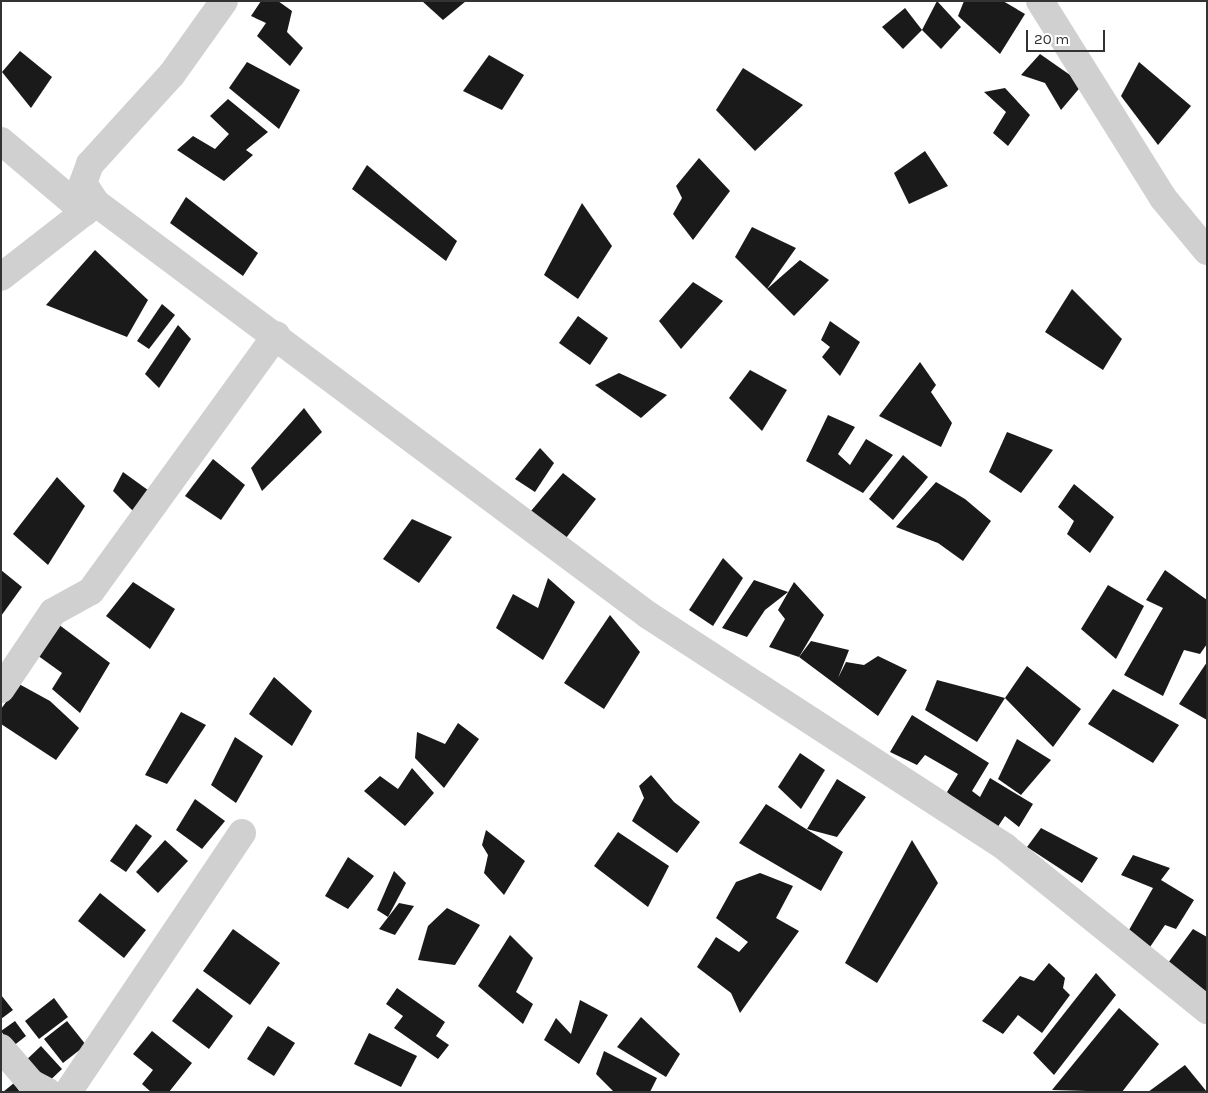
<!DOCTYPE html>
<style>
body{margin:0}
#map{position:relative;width:1208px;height:1093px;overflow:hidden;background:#fff;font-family:Karla,sans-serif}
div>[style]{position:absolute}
.building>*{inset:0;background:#1a1a1a}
.minor>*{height:28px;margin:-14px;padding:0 14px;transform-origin:14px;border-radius:14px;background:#d0d0d0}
span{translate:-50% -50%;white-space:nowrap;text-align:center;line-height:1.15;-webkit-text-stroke:5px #fff;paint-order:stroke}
.frame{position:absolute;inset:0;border:2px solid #333;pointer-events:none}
.scale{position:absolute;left:1026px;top:30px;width:79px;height:22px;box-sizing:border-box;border:2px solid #333;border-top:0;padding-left:6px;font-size:15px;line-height:18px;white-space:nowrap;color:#333;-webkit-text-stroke:4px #fff;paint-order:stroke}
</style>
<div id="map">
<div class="building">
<div style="clip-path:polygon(261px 1px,278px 1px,292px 11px,287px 32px,303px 48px,290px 66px,257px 36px,266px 23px,251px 16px)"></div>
<div style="clip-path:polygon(422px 1px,466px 1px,443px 20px)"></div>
<div style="clip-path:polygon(937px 1px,961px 27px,941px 49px,922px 30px)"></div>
<div style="clip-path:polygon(964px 1px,1003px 1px,1025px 14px,1000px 54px,958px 16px)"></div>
<div style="clip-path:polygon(905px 8px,922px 30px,903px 49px,882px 27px)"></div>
<div style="clip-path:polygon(20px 51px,52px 77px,31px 108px,2px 72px)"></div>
<div style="clip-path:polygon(1040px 54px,1083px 84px,1061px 110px,1045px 83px,1021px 75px)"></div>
<div style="clip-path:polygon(489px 55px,524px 75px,502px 110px,463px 91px)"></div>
<div style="clip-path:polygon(247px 62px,300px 90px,279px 129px,229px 88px)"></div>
<div style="clip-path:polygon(1139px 62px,1191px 106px,1158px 145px,1121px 96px)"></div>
<div style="clip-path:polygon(743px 68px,803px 105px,755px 151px,716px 110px)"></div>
<div style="clip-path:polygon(1005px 88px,1030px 115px,1008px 146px,993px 133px,1006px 112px,984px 92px)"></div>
<div style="clip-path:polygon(228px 99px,268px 132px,246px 150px,253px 155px,224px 181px,177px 150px,193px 136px,215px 149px,229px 134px,210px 116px)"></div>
<div style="clip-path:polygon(925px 151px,948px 186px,909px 204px,894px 173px)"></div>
<div style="clip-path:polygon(699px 158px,730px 191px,693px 240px,673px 214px,682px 198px,676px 186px)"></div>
<div style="clip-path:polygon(367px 165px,457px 241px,446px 261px,352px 189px)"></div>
<div style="clip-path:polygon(186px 197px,258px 253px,243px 276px,170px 223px)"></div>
<div style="clip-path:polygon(582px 203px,612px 246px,578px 299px,544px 275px)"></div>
<div style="clip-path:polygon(752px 227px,796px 248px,767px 289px,800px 260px,829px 280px,794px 316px,735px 257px)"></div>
<div style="clip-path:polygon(95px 250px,148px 300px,127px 337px,46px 305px)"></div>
<div style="clip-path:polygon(693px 282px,723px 301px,681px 349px,659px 321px)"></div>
<div style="clip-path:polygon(1072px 289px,1122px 339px,1103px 370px,1045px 332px)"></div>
<div style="clip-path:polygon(162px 304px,175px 315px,149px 349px,137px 341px)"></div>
<div style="clip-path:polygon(578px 316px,608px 338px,590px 365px,559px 343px)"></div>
<div style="clip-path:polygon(830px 321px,860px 342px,840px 376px,822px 357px,830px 347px,821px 340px)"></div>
<div style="clip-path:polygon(178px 325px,191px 339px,159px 388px,145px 374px)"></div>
<div style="clip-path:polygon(920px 362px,936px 385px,931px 392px,952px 423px,941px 447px,879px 416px)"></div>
<div style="clip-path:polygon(750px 370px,787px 390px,762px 431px,729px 398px)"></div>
<div style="clip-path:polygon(619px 373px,667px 395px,641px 418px,595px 385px)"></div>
<div style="clip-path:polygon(304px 408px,322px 432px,262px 491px,251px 468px)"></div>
<div style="clip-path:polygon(828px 415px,855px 427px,838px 454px,850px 465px,866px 439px,893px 455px,863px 493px,806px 461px)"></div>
<div style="clip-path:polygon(1007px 432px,1053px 450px,1021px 493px,989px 472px)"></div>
<div style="clip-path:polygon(540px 448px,554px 463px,535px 492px,515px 479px)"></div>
<div style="clip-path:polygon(903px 455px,928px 477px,893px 520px,869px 499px)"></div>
<div style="clip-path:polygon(213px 459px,245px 485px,221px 520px,185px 496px)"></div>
<div style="clip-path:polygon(123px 472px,152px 493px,142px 520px,113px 491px)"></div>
<div style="clip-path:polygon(563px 473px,596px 499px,566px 538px,531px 511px)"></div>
<div style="clip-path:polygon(57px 477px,85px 506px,48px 565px,13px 534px)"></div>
<div style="clip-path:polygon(936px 482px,965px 499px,991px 521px,963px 561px,938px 543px,896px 527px)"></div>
<div style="clip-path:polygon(1074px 484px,1114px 517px,1090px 553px,1067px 534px,1074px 521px,1058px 507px)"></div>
<div style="clip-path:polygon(412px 519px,452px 537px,419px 583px,383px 559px)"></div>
<div style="clip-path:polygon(723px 558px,743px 578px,713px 626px,689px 610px)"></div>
<div style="clip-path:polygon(1px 570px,22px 587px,1px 616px)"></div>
<div style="clip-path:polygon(1165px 570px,1207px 600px,1207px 644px,1200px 654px,1184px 650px,1163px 696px,1124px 675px,1163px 608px,1146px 600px)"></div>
<div style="clip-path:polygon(548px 578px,575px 602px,543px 660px,496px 628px,513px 594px,538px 608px)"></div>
<div style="clip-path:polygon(754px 580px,788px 592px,765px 610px,747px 637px,722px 628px)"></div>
<div style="clip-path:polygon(133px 582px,175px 609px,150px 649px,106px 616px)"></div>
<div style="clip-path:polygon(794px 582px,824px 615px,799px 657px,769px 647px,785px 619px,778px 610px)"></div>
<div style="clip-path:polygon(1108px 585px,1144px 606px,1116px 659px,1081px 629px)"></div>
<div style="clip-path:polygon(610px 615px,640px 652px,604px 709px,564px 683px)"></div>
<div style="clip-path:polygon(58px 624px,110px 663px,80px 713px,52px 689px,62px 673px,37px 655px)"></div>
<div style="clip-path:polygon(811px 641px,849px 650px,838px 678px,846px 662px,864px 665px,878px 656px,907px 670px,878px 716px,799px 657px)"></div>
<div style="clip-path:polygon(1207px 662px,1207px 720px,1179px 704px)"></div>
<div style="clip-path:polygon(1027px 666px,1081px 709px,1053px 747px,1005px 698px,977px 742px,925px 710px,937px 680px,1005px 698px)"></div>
<div style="clip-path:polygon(274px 677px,312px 711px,292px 746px,249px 714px)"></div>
<div style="clip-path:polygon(19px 684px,50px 701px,79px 728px,56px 760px,1px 724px,1px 709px)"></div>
<div style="clip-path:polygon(1113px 689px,1179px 725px,1153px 763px,1088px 724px)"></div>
<div style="clip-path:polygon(181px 712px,206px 725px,167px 784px,145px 775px)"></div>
<div style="clip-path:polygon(912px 715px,989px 763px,972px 791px,980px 797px,990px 778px,1033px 804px,1019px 827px,1005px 816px,991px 837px,947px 792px,958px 774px,925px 755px,917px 765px,890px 752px)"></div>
<div style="clip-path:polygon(458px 723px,479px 739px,444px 788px,415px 758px,417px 732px,445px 744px)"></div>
<div style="clip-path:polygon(235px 737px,263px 756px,236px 803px,211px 785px)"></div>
<div style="clip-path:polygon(1017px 739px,1051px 760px,1021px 795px,998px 779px)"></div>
<div style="clip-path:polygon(800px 753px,825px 770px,801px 809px,778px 787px)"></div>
<div style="clip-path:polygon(412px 768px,434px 793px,405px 826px,364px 791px,380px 776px,398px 789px)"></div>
<div style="clip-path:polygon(651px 775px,674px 802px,700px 822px,677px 853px,632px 821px,644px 798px,639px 786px)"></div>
<div style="clip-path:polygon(837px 779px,866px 797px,837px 837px,807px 829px)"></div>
<div style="clip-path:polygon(195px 799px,225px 821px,202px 849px,176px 830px)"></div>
<div style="clip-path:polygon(766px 804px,843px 852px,821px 891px,739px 843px)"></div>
<div style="clip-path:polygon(136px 824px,152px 836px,126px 872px,110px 861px)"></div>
<div style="clip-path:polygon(1041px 828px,1098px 858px,1082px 883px,1027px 847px)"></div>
<div style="clip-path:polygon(486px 830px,525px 861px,504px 895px,484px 873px,488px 855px,482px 845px)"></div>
<div style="clip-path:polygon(618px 832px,669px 866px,648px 907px,594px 866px)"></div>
<div style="clip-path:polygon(165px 840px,188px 861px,158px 893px,136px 872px)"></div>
<div style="clip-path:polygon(912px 840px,938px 883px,877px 983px,845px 963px)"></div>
<div style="clip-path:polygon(1133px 855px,1170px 868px,1161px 880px,1194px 900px,1176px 929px,1165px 925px,1150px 947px,1129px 930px,1153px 888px,1121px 875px)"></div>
<div style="clip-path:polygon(348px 857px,374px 876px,348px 909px,325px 896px)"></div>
<div style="clip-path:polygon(394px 871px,406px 883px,388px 917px,377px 910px)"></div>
<div style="clip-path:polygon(760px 873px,793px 886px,776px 918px,799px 931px,740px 1013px,731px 993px,697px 967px,716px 937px,739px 952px,748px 942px,716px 918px,736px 882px)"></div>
<div style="clip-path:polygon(100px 893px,146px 930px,124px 958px,78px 921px)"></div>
<div style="clip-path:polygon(399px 903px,414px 906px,395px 935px,379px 929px)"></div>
<div style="clip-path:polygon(447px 908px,480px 925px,455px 965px,418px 960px,428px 926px)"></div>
<div style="clip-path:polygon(233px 929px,280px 963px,250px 1005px,203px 971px)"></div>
<div style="clip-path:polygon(1193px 929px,1207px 937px,1207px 999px,1168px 963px)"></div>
<div style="clip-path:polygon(510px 935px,533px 958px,516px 992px,533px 1004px,523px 1024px,478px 986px)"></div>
<div style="clip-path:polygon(1049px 963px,1065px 978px,1063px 988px,1070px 995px,1042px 1033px,1018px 1015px,1003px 1034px,982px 1021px,1020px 976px,1034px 981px)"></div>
<div style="clip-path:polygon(1096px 973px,1116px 995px,1054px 1075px,1033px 1053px)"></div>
<div style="clip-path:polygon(197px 988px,233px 1016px,209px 1049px,172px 1021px)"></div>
<div style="clip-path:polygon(397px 988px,445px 1022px,436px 1036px,449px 1045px,438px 1059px,394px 1028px,403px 1016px,386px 1004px)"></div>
<div style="clip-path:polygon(1px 995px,13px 1010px,1px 1019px)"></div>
<div style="clip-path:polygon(54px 998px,68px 1017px,39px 1039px,25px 1021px)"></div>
<div style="clip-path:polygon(580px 1000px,608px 1015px,579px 1064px,544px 1040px,556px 1018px,571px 1034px)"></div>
<div style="clip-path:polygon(1119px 1008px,1159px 1044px,1122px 1092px,1052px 1090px)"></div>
<div style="clip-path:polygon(641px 1017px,680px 1054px,666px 1077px,617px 1047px)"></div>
<div style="clip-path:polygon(15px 1021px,26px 1036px,12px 1047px,1px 1031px)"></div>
<div style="clip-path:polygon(67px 1021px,86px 1045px,63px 1063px,44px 1039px)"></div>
<div style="clip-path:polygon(268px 1026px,295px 1043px,274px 1076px,247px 1059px)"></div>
<div style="clip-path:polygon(152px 1031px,192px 1063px,169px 1092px,151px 1092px,142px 1084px,153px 1070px,133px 1054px)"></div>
<div style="clip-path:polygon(369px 1033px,417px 1056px,401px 1087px,354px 1064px)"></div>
<div style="clip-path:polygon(41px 1046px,62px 1069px,43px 1087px,22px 1064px)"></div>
<div style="clip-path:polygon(604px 1051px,657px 1078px,650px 1092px,614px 1092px,596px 1074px)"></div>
<div style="clip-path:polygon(1185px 1065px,1207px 1092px,1148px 1092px)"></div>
<div style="clip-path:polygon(14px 1083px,20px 1092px,3px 1092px)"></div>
</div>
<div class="minor">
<div style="left:224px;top:1px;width:90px;rotate:125.5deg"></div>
<div style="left:172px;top:74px;width:122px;rotate:132.3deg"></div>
<div style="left:90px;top:164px;width:20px;rotate:110deg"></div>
<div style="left:83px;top:183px;width:24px;rotate:57deg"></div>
<div style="left:96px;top:203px;width:689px;rotate:36.74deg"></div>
<div style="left:648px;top:615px;width:426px;rotate:33deg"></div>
<div style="left:1005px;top:847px;width:260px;rotate:38.9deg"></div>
<div style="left:1040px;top:1px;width:232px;rotate:58deg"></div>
<div style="left:1163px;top:198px;width:69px;rotate:50.3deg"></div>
<div style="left:1px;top:141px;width:110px;rotate:40.2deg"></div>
<div style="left:1px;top:277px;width:120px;rotate:-37.9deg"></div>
<div style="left:1px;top:689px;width:93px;rotate:-56deg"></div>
<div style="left:53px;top:612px;width:43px;rotate:-28.9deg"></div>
<div style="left:91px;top:591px;width:316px;rotate:-54.1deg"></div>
<div style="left:1px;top:1048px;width:46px;rotate:49.4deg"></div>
<div style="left:31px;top:1083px;width:19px;rotate:28deg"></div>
<div style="left:68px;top:1092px;width:312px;rotate:-56.1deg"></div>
</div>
<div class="frame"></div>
<div class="scale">20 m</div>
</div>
